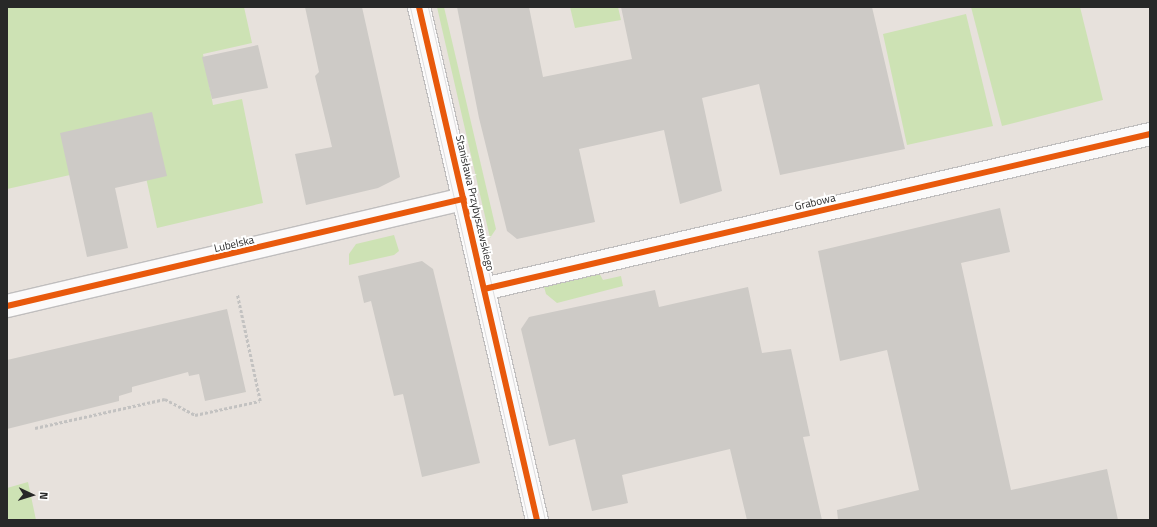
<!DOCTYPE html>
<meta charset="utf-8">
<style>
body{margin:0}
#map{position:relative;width:1157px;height:527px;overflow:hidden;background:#e7e1dc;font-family:"Titillium Web",sans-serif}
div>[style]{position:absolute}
.green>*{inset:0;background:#cde2b4}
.building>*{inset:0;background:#cdcac6}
.path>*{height:2.5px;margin-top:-1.25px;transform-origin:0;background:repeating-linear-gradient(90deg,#c3c2c1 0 3px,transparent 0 5px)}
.roads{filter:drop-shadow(1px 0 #c0bebe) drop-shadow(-1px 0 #c0bebe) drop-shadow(0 1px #c0bebe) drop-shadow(0 -1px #c0bebe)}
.minor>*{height:22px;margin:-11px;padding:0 11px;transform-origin:11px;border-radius:11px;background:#fbfafa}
.tram>*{height:1px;margin:-0.5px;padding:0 0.5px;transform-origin:0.5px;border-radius:0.5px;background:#dcdcde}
.cycleway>*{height:6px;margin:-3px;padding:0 3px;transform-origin:3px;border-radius:3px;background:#e8590c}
span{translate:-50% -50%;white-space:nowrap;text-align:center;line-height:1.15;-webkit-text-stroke:4px #fff;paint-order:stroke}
.street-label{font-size:11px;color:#282828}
.frame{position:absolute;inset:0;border:8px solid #282828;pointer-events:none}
.north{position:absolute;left:12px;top:475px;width:40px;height:40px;-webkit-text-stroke:3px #fff;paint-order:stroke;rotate:94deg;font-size:11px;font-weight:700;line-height:16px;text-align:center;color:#282828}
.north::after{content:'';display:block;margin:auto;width:14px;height:18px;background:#282828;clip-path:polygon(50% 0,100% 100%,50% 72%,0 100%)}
</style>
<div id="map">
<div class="green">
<div style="clip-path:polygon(7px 7px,244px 7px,252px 43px,203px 54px,213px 105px,242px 99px,263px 203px,157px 228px,142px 159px,7px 189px)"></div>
<div style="clip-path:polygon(437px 7px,444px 7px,496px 229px,490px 238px)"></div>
<div style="clip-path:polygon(570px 7px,618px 7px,621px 20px,575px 28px)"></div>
<div style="clip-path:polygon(971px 7px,1080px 7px,1103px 100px,1002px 126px)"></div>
<div style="clip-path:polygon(966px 14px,993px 126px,907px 145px,883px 34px)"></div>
<div style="clip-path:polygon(394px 235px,399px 251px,394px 255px,349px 265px,349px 254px,356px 244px)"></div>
<div style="clip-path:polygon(598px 271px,603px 280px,621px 276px,623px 286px,557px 303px,546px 294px,543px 283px)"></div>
<div style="clip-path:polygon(28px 482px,36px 520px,7px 520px,7px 488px)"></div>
</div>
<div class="building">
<div style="clip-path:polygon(305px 7px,362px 7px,400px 177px,378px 188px,306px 205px,295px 154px,332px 147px,315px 76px,319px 72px)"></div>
<div style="clip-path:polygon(457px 7px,529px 7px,543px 77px,632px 59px,621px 7px,872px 7px,905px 149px,780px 175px,759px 84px,702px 98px,722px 191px,680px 204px,664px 130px,579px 149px,595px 222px,517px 239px,507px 231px,479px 118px)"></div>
<div style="clip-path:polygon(258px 45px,268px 88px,212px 99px,202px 57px)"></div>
<div style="clip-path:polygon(152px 112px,167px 176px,115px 188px,128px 248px,87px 257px,60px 133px)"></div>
<div style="clip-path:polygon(1000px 208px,1010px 252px,961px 263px,1011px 490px,1107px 469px,1118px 520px,838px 520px,837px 510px,919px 490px,887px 350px,840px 361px,818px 251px)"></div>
<div style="clip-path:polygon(422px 261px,433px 269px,480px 463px,422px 477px,403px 394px,394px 396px,371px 301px,364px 303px,358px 276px)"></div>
<div style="clip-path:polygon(748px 287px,762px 353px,791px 349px,810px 436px,803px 437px,822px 520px,747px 520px,730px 449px,622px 475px,628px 503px,592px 511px,575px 439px,549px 446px,521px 329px,529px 317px,655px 290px,659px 307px)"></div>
<div style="clip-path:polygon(227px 309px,246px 392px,205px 401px,199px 374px,189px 376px,188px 372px,132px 387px,132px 392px,119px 396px,119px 401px,7px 429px,7px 360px)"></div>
</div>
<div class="path">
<div style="left:35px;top:428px;width:133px;rotate:-12.6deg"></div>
<div style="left:165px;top:399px;width:34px;rotate:28deg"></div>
<div style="left:195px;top:415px;width:66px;rotate:-12.2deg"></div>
<div style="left:260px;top:401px;width:109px;rotate:-102.1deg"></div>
</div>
<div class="roads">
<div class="minor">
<div style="left:419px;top:7px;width:526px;rotate:77.05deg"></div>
<div style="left:484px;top:289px;width:684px;rotate:-13.1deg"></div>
<div style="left:7px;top:306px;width:469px;rotate:-13.2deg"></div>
</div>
</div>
<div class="tram">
<div style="left:410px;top:7px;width:526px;rotate:77.05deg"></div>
<div style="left:428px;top:7px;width:526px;rotate:77.15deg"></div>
</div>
<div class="cycleway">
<div style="left:419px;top:7px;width:526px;rotate:77.05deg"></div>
<div style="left:484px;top:289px;width:684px;rotate:-13.1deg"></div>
<div style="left:7px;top:306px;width:469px;rotate:-13.2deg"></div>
</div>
<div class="street-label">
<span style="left:815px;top:202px;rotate:-13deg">Grabowa</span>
<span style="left:475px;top:203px;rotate:77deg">Stanisława Przybyszewskiego</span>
<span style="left:234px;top:244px;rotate:-13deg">Lubelska</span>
</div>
<div class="frame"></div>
<div class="north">N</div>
</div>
